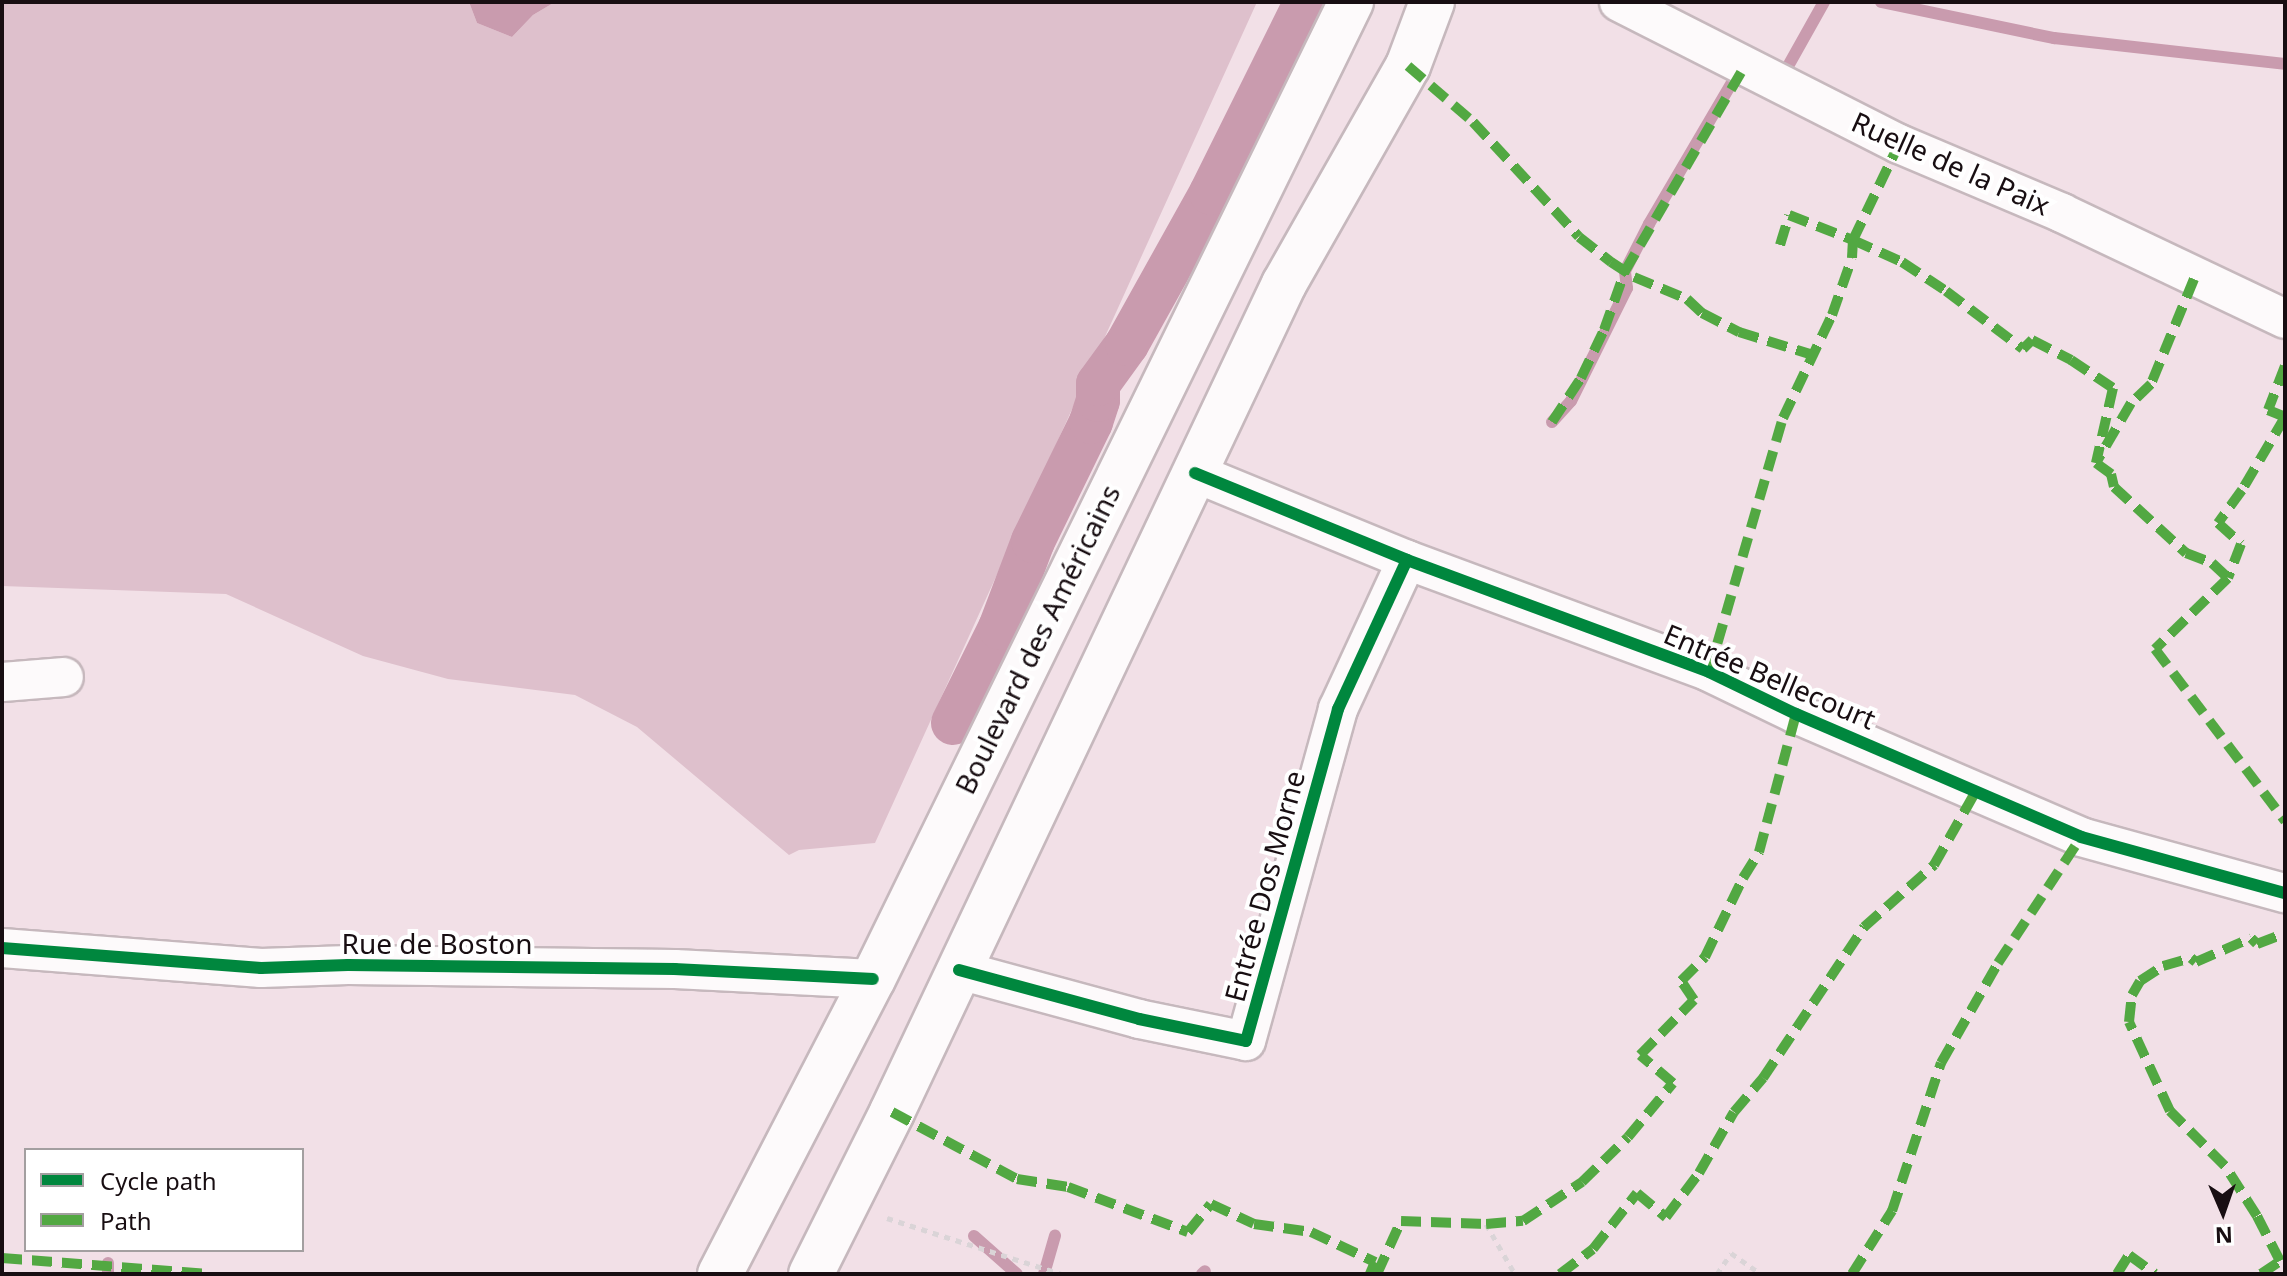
<!DOCTYPE html>
<meta charset="utf-8">
<style>
body{margin:0}
#map{position:relative;width:2287px;height:1276px;overflow:hidden;background:#f2e0e7;font-family:"Noto Sans",sans-serif}
div>[style]{position:absolute}
.green>*{inset:0;background:#dec0cc}
.water>*{inset:0;background:#c99bae}
.stream>*{height:12px;margin:-6px;padding:0 6px;transform-origin:6px;border-radius:6px;background:#c99bae}
.canal>*{height:44px;margin:-22px;padding:0 22px;transform-origin:22px;border-radius:22px;background:#c99bae}
.path>*{height:5px;margin-top:-2.5px;transform-origin:0;background:repeating-linear-gradient(90deg,#dad4d7 0 6px,transparent 0 12px)}
.roads{filter:drop-shadow(2px 0 #c6b8bd) drop-shadow(-2px 0 #c6b8bd) drop-shadow(0 2px #c6b8bd) drop-shadow(0 -2px #c6b8bd)}
.street>*{height:38px;margin:-19px;padding:0 19px;transform-origin:19px;border-radius:19px;background:#fdfafb}
.secondary>*{height:44px;margin:-22px;padding:0 22px;transform-origin:22px;border-radius:22px;background:#fdfafb}
.quiet>*{height:10px;margin-top:-5px;transform-origin:0;background:repeating-linear-gradient(90deg,#52a842 0 20px,transparent 0 30px)}
.cycleway>*{height:12px;margin:-6px;padding:0 6px;transform-origin:6px;border-radius:6px;background:#00873e}
span{translate:-50% -50%;white-space:nowrap;text-align:center;line-height:1.15;-webkit-text-stroke:8px #fff;paint-order:stroke}
.street-label{font-size:28px;color:#180e12}
.frame{position:absolute;inset:0;border:4px solid #180e12;pointer-events:none}
.legend{position:absolute;left:24px;top:1148px;width:280px;height:104px;box-sizing:border-box;background:#fff;border:2px solid #a39fa0;margin:0;padding:10px 14px;list-style:none;font-size:24px;color:#180e12}
.legend li{display:flex;align-items:center;gap:16px;height:40px}
.legend b{width:40px;border:2px solid #a39fa0}
.north{position:absolute;left:2183px;top:1172px;width:80px;height:80px;-webkit-text-stroke:6px #fff;paint-order:stroke;rotate:178deg;font-size:22px;font-weight:700;line-height:32px;text-align:center;color:#180e12}
.north::after{content:'';display:block;margin:auto;width:28px;height:36px;background:#180e12;clip-path:polygon(50% 0,100% 100%,50% 72%,0 100%)}
</style>
<div id="map">
<div class="green">
<div style="clip-path:polygon(2px 2px,469px 2px,477px 23px,512px 37px,533px 15px,555px 2px,1257px 2px,875px 843px,799px 850px,789px 855px,637px 727px,575px 695px,448px 679px,363px 656px,226px 594px,2px 586px)"></div>
</div>
<div class="water">
<div style="clip-path:polygon(469px 2px,555px 2px,533px 15px,512px 37px,477px 23px)"></div>
</div>
<div class="stream">
<div style="left:1881px;top:2px;width:177px;rotate:11.8deg"></div>
<div style="left:2054px;top:38px;width:232px;rotate:6.4deg"></div>
<div style="left:1788px;top:77px;width:5px;rotate:-158deg"></div>
<div style="left:1783px;top:75px;width:84px;rotate:-60.7deg"></div>
<div style="left:1552px;top:422px;width:28px;rotate:-48deg"></div>
<div style="left:1571px;top:401px;width:126px;rotate:-63.6deg"></div>
<div style="left:1627px;top:288px;width:17px;rotate:-97deg"></div>
<div style="left:1625px;top:271px;width:53px;rotate:-62.9deg"></div>
<div style="left:1649px;top:224px;width:180px;rotate:-59.6deg"></div>
<div style="left:974px;top:1236px;width:57px;rotate:41.5deg"></div>
<div style="left:108px;top:1274px;width:11px;rotate:-90deg"></div>
<div style="left:1044px;top:1274px;width:40px;rotate:-74deg"></div>
<div style="left:1202px;top:1274px;width:4px;rotate:-45deg"></div>
</div>
<div class="canal">
<div style="left:953px;top:723px;width:106px;rotate:-63.7deg"></div>
<div style="left:1000px;top:628px;width:93px;rotate:-69.2deg"></div>
<div style="left:1033px;top:541px;width:132px;rotate:-64deg"></div>
<div style="left:1091px;top:422px;width:23px;rotate:-72deg"></div>
<div style="left:1098px;top:400px;width:16px;rotate:-90deg"></div>
<div style="left:1098px;top:384px;width:49px;rotate:-54.1deg"></div>
<div style="left:1127px;top:344px;width:173px;rotate:-60.9deg"></div>
<div style="left:1211px;top:193px;width:213px;rotate:-63.6deg"></div>
</div>
<div class="path">
<div style="left:887px;top:1218px;width:183px;rotate:17.8deg"></div>
<div style="left:1486px;top:1224px;width:58px;rotate:59.9deg"></div>
<div style="left:1717px;top:1274px;width:25px;rotate:-56deg"></div>
<div style="left:1731px;top:1253px;width:37px;rotate:35deg"></div>
</div>
<div class="roads">
<div class="street">
<div style="left:1619px;top:2px;width:314px;rotate:26.9deg"></div>
<div style="left:1899px;top:144px;width:177px;rotate:22.9deg"></div>
<div style="left:2062px;top:213px;width:247px;rotate:25.4deg"></div>
<div style="left:1195px;top:473px;width:229px;rotate:22.3deg"></div>
<div style="left:1407px;top:560px;width:322px;rotate:20.3deg"></div>
<div style="left:1709px;top:672px;width:97px;rotate:25.8deg"></div>
<div style="left:1796px;top:714px;width:310px;rotate:23.3deg"></div>
<div style="left:2081px;top:837px;width:212px;rotate:15.4deg"></div>
<div style="left:2px;top:682px;width:62px;rotate:-4.6deg"></div>
<div style="left:2px;top:948px;width:260px;rotate:4.4deg"></div>
<div style="left:261px;top:968px;width:87px;rotate:-2deg"></div>
<div style="left:348px;top:965px;width:327px;rotate:0.7deg"></div>
<div style="left:675px;top:969px;width:198px;rotate:2.9deg"></div>
<div style="left:959px;top:970px;width:187px;rotate:15.2deg"></div>
<div style="left:1139px;top:1019px;width:109px;rotate:11.6deg"></div>
<div style="left:1246px;top:1041px;width:345px;rotate:-74.5deg"></div>
<div style="left:1338px;top:709px;width:164px;rotate:-65.2deg"></div>
</div>
<div class="secondary">
<div style="left:720px;top:1274px;width:332px;rotate:-62.6deg"></div>
<div style="left:873px;top:979px;width:1088px;rotate:-63.93deg"></div>
<div style="left:811px;top:1274px;width:181px;rotate:-63.4deg"></div>
<div style="left:892px;top:1112px;width:916px;rotate:-64.67deg"></div>
<div style="left:1284px;top:284px;width:251px;rotate:-60.4deg"></div>
<div style="left:1408px;top:66px;width:68px;rotate:-69.4deg"></div>
</div>
</div>
<div class="quiet">
<div style="left:1408px;top:66px;width:86px;rotate:40.7deg"></div>
<div style="left:1473px;top:122px;width:156px;rotate:47.3deg"></div>
<div style="left:1579px;top:237px;width:41px;rotate:38deg"></div>
<div style="left:1611px;top:262px;width:27px;rotate:33deg"></div>
<div style="left:1634px;top:277px;width:57px;rotate:22.5deg"></div>
<div style="left:1687px;top:299px;width:21px;rotate:43deg"></div>
<div style="left:1702px;top:313px;width:42px;rotate:27.2deg"></div>
<div style="left:1739px;top:332px;width:77px;rotate:17.3deg"></div>
<div style="left:1780px;top:245px;width:31px;rotate:-73deg"></div>
<div style="left:1789px;top:215px;width:69px;rotate:21.3deg"></div>
<div style="left:1853px;top:240px;width:54px;rotate:24.2deg"></div>
<div style="left:1902px;top:262px;width:53px;rotate:33.4deg"></div>
<div style="left:1946px;top:291px;width:96px;rotate:37deg"></div>
<div style="left:2023px;top:349px;width:13px;rotate:-45deg"></div>
<div style="left:2032px;top:340px;width:44px;rotate:27.1deg"></div>
<div style="left:2071px;top:360px;width:50px;rotate:33.7deg"></div>
<div style="left:2113px;top:388px;width:77px;rotate:102.8deg"></div>
<div style="left:2194px;top:279px;width:113px;rotate:112.3deg"></div>
<div style="left:2151px;top:384px;width:28px;rotate:136deg"></div>
<div style="left:2131px;top:403px;width:69px;rotate:120.3deg"></div>
<div style="left:2096px;top:463px;width:19px;rotate:36deg"></div>
<div style="left:2111px;top:474px;width:13px;rotate:77deg"></div>
<div style="left:2114px;top:487px;width:98px;rotate:42.5deg"></div>
<div style="left:2186px;top:553px;width:28px;rotate:21deg"></div>
<div style="left:2212px;top:563px;width:22px;rotate:43deg"></div>
<div style="left:2285px;top:366px;width:47px;rotate:111.1deg"></div>
<div style="left:2268px;top:410px;width:18px;rotate:22deg"></div>
<div style="left:2285px;top:417px;width:85px;rotate:120.5deg"></div>
<div style="left:2242px;top:490px;width:41px;rotate:126deg"></div>
<div style="left:2218px;top:523px;width:31px;rotate:42deg"></div>
<div style="left:2241px;top:544px;width:36px;rotate:111deg"></div>
<div style="left:2228px;top:578px;width:102px;rotate:135.8deg"></div>
<div style="left:2155px;top:649px;width:216px;rotate:52.9deg"></div>
<div style="left:1552px;top:422px;width:53px;rotate:-56.6deg"></div>
<div style="left:1581px;top:378px;width:53px;rotate:-64.4deg"></div>
<div style="left:1604px;top:330px;width:63px;rotate:-70.4deg"></div>
<div style="left:1625px;top:271px;width:240px;rotate:-59.7deg"></div>
<div style="left:1709px;top:672px;width:265px;rotate:-73.8deg"></div>
<div style="left:1783px;top:418px;width:114px;rotate:-64.6deg"></div>
<div style="left:1832px;top:315px;width:60px;rotate:-70.7deg"></div>
<div style="left:1852px;top:258px;width:18px;rotate:-87deg"></div>
<div style="left:1853px;top:240px;width:106px;rotate:-64.4deg"></div>
<div style="left:892px;top:1112px;width:142px;rotate:28.2deg"></div>
<div style="left:1017px;top:1179px;width:52px;rotate:8.9deg"></div>
<div style="left:1068px;top:1187px;width:128px;rotate:20.6deg"></div>
<div style="left:1188px;top:1232px;width:36px;rotate:-51deg"></div>
<div style="left:1211px;top:1204px;width:47px;rotate:24.9deg"></div>
<div style="left:1254px;top:1224px;width:58px;rotate:8deg"></div>
<div style="left:1311px;top:1232px;width:71px;rotate:25.1deg"></div>
<div style="left:1375px;top:1262px;width:13px;rotate:113deg"></div>
<div style="left:2px;top:1258px;width:207px;rotate:4.4deg"></div>
<div style="left:1377px;top:1274px;width:58px;rotate:-65.6deg"></div>
<div style="left:1401px;top:1221px;width:85px;rotate:2deg"></div>
<div style="left:1486px;top:1224px;width:37px;rotate:-5deg"></div>
<div style="left:1523px;top:1221px;width:71px;rotate:-33.5deg"></div>
<div style="left:1582px;top:1182px;width:64px;rotate:-44.4deg"></div>
<div style="left:1628px;top:1137px;width:70px;rotate:-50.2deg"></div>
<div style="left:1673px;top:1083px;width:43px;rotate:-139.7deg"></div>
<div style="left:1640px;top:1055px;width:77px;rotate:-45.5deg"></div>
<div style="left:1694px;top:1000px;width:23px;rotate:-124deg"></div>
<div style="left:1681px;top:981px;width:34px;rotate:-45deg"></div>
<div style="left:1705px;top:957px;width:88px;rotate:-64.3deg"></div>
<div style="left:1743px;top:878px;width:31px;rotate:-58deg"></div>
<div style="left:1759px;top:852px;width:143px;rotate:-75deg"></div>
<div style="left:1560px;top:1274px;width:41px;rotate:-37.1deg"></div>
<div style="left:1593px;top:1249px;width:71px;rotate:-51.8deg"></div>
<div style="left:1637px;top:1193px;width:38px;rotate:40deg"></div>
<div style="left:1666px;top:1217px;width:55px;rotate:-53.1deg"></div>
<div style="left:1699px;top:1173px;width:70px;rotate:-60.2deg"></div>
<div style="left:1734px;top:1112px;width:45px;rotate:-49.5deg"></div>
<div style="left:1763px;top:1078px;width:182px;rotate:-56.2deg"></div>
<div style="left:1864px;top:927px;width:94px;rotate:-41.5deg"></div>
<div style="left:1934px;top:865px;width:85px;rotate:-60.4deg"></div>
<div style="left:1852px;top:1274px;width:75px;rotate:-57.6deg"></div>
<div style="left:1892px;top:1211px;width:156px;rotate:-71.7deg"></div>
<div style="left:1941px;top:1063px;width:115px;rotate:-60.3deg"></div>
<div style="left:1998px;top:963px;width:151px;rotate:-56.6deg"></div>
<div style="left:2117px;top:1274px;width:22px;rotate:-58deg"></div>
<div style="left:2129px;top:1255px;width:32px;rotate:36deg"></div>
<div style="left:2261px;top:1274px;width:23px;rotate:-34deg"></div>
<div style="left:2280px;top:1261px;width:51px;rotate:-117.1deg"></div>
<div style="left:2257px;top:1216px;width:59px;rotate:-122.6deg"></div>
<div style="left:2225px;top:1166px;width:78px;rotate:-135deg"></div>
<div style="left:2170px;top:1111px;width:98px;rotate:-114.7deg"></div>
<div style="left:2129px;top:1022px;width:27px;rotate:-84deg"></div>
<div style="left:2132px;top:995px;width:16px;rotate:-60deg"></div>
<div style="left:2140px;top:981px;width:27px;rotate:-33deg"></div>
<div style="left:2163px;top:966px;width:29px;rotate:-16deg"></div>
<div style="left:2191px;top:958px;width:6px;rotate:39deg"></div>
<div style="left:2196px;top:962px;width:60px;rotate:-23.6deg"></div>
<div style="left:2251px;top:938px;width:8px;rotate:45deg"></div>
<div style="left:2257px;top:944px;width:30px;rotate:-21deg"></div>
</div>
<div class="cycleway">
<div style="left:1195px;top:473px;width:229px;rotate:22.3deg"></div>
<div style="left:1407px;top:560px;width:322px;rotate:20.3deg"></div>
<div style="left:1709px;top:672px;width:97px;rotate:25.8deg"></div>
<div style="left:1796px;top:714px;width:310px;rotate:23.3deg"></div>
<div style="left:2081px;top:837px;width:212px;rotate:15.4deg"></div>
<div style="left:2px;top:948px;width:260px;rotate:4.4deg"></div>
<div style="left:261px;top:968px;width:87px;rotate:-2deg"></div>
<div style="left:348px;top:965px;width:327px;rotate:0.7deg"></div>
<div style="left:675px;top:969px;width:198px;rotate:2.9deg"></div>
<div style="left:959px;top:970px;width:187px;rotate:15.2deg"></div>
<div style="left:1139px;top:1019px;width:109px;rotate:11.6deg"></div>
<div style="left:1246px;top:1041px;width:345px;rotate:-74.5deg"></div>
<div style="left:1338px;top:709px;width:164px;rotate:-65.2deg"></div>
</div>
<div class="street-label">
<span style="left:1951px;top:163px;rotate:24deg">Ruelle de la Paix</span>
<span style="left:1037px;top:639px;rotate:-64deg">Boulevard des Américains</span>
<span style="left:1770px;top:676px;rotate:23deg">Entrée Bellecourt</span>
<span style="left:1264px;top:886px;rotate:-75deg">Entrée Dos Morne</span>
<span style="left:437px;top:943px">Rue de Boston</span>
</div>
<div class="frame"></div>
<ul class="legend">
<li><b style="height:10px;background:#00873e"></b>Cycle path</li>
<li><b style="height:10px;background:#52a842"></b>Path</li>
</ul>
<div class="north">N</div>
</div>
